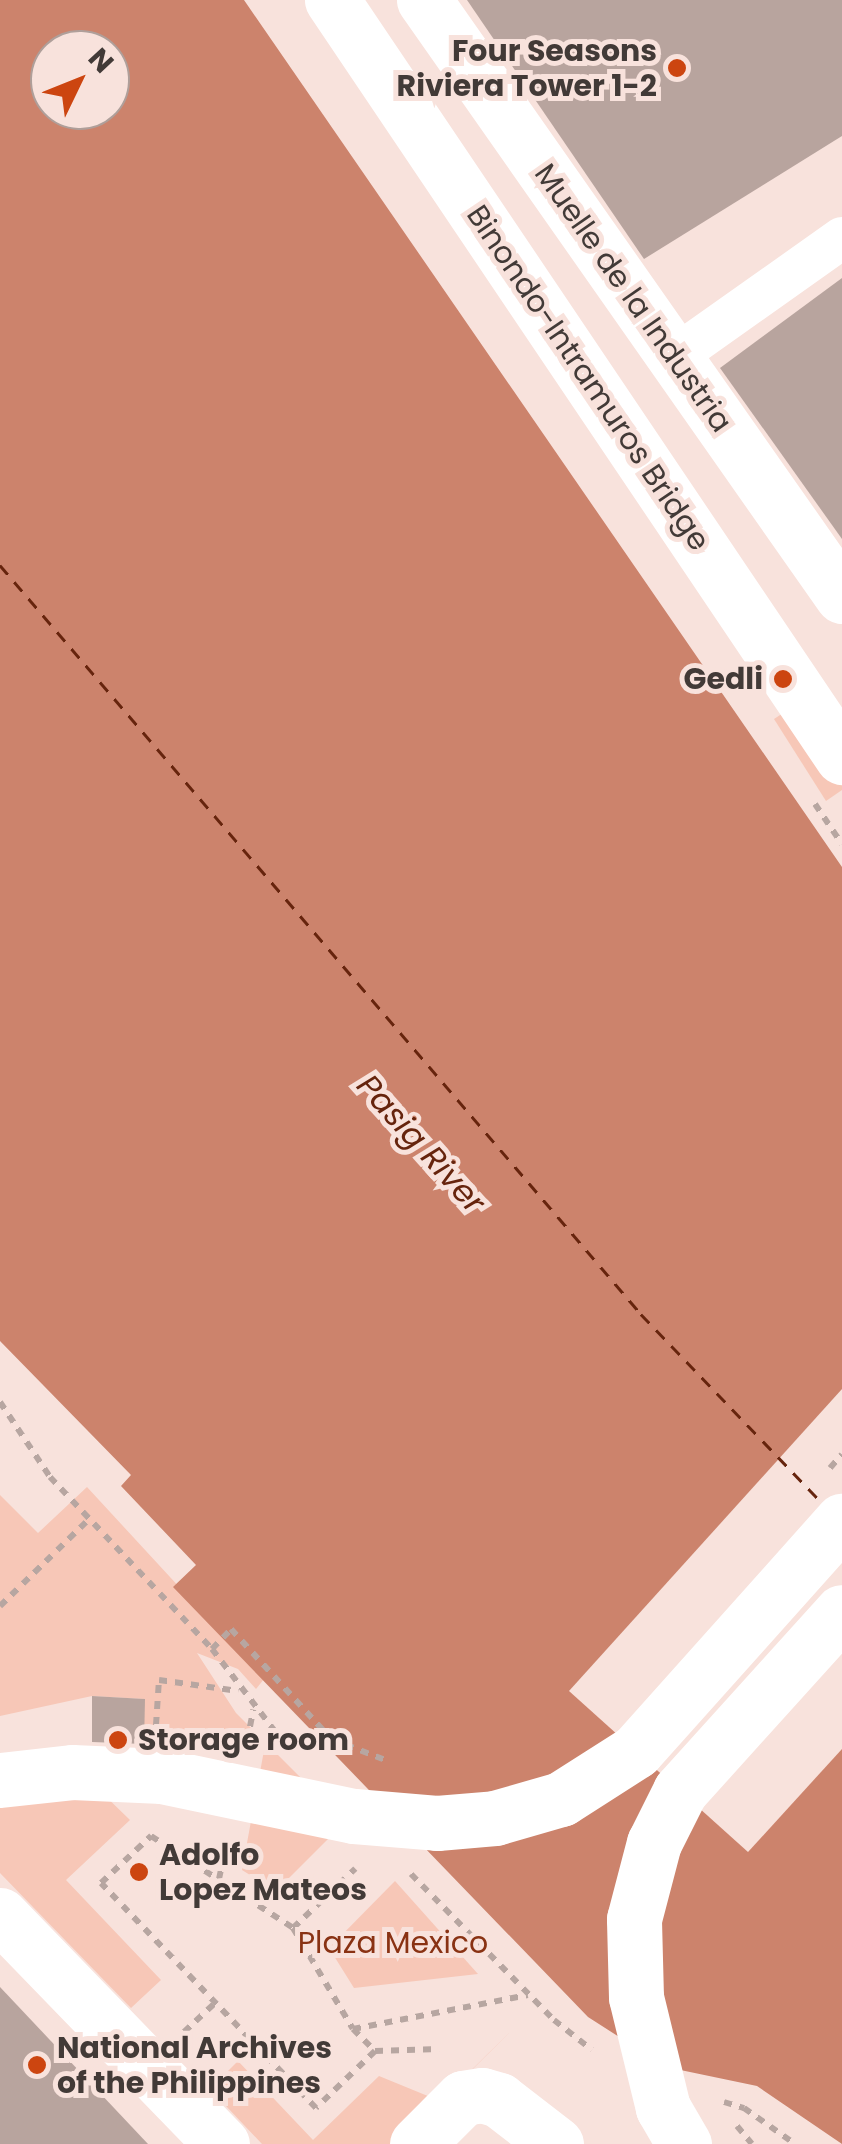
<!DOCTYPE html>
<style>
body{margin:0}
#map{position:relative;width:842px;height:2144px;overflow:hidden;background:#f8e2dc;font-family:Poppins,sans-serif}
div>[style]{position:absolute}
.green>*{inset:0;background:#f7c7b7}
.water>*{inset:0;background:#cc836c}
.pier>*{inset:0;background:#f8e2dc}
.ferry>*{height:2.5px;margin-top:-1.25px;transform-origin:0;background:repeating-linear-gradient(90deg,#66240d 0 12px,transparent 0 22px)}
.building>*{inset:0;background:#b8a49e}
.path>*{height:6px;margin-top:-3px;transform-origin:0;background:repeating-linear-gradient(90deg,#b7a6a1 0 8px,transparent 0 16px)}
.street>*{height:42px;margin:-21px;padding:0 21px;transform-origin:21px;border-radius:21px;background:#fff}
.secondary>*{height:55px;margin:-27.5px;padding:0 27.5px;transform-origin:27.5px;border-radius:27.5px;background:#fff}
.dots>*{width:28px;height:28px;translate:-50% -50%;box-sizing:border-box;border:5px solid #f8e2dc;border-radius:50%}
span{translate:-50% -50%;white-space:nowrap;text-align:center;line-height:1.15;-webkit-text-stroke:10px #f8e2dc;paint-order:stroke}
.poi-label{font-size:30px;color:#423a37;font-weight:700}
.right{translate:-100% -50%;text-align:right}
.left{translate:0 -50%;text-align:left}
.street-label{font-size:30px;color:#423a37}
.park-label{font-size:30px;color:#893213}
.water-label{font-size:32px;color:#66240d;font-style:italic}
.north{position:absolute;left:30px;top:30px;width:100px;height:100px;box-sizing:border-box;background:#f8e2dc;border:2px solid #af9f9a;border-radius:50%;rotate:47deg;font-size:28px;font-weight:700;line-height:40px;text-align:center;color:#423a37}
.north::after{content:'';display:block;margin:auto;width:35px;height:45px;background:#cc4510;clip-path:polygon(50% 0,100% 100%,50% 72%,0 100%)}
</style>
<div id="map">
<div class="green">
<div style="clip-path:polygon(826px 685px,842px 710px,842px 790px,826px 801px,774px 719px)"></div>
<div style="clip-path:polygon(87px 1487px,264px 1679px,256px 1689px,238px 1669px,197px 1653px,236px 1713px,345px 1822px,276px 1891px,242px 1870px,265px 1745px,148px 1724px,148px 1786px,94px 1785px,130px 1820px,66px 1880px,161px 1980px,131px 2008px,0 1873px,0 1804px,91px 1781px,144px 1783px,144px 1699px,92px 1696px,0 1716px,0 1495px,38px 1533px)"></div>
<div style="clip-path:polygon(395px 1881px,478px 1974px,354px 1988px,329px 1948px)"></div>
<div style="clip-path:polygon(514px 2028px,489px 2053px,397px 2144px,262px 2144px,210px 2089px,238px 2061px,313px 2140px,379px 2076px,440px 2101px)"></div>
</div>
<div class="water">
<div style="clip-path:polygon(evenodd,0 0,244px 0,842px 867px,842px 2144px,757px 2086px,666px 2067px,588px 2017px,173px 1587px,196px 1565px,121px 1486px,131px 1475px,0 1341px,0 0,50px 50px,110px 50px,110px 110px,50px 110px,50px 50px)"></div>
</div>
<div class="pier">
<div style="clip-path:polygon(842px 1389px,842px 1749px,748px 1852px,569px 1691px)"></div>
</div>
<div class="ferry">
<div style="left:0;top:565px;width:986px;rotate:49.44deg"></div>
<div style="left:641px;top:1314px;width:265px;rotate:46.2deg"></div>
</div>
<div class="building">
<div style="clip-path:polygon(467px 0,842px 0,842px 136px,644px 259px)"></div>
<div style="clip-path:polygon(842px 278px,842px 539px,720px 368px)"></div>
<div style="clip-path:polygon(92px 1696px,145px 1699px,144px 1744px,92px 1742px)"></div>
<div style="clip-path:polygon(0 1987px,148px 2144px,0 2144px)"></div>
</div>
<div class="path">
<div style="left:815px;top:804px;width:48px;rotate:56deg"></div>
<div style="left:0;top:1402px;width:90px;rotate:56.3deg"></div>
<div style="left:50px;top:1477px;width:236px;rotate:46.7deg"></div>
<div style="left:212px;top:1649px;width:123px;rotate:52.6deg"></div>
<div style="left:830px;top:1468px;width:18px;rotate:-49deg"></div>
<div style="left:0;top:1606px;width:123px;rotate:-44.3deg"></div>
<div style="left:212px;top:1649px;width:28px;rotate:-46deg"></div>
<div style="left:231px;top:1629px;width:149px;rotate:47.7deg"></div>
<div style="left:331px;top:1739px;width:61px;rotate:21.1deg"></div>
<div style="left:156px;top:1725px;width:45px;rotate:-86.2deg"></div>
<div style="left:159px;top:1680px;width:80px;rotate:7.9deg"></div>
<div style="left:247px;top:1742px;width:33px;rotate:-79deg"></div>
<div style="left:151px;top:1836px;width:169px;rotate:32.9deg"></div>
<div style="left:293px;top:1928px;width:117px;rotate:59.3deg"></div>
<div style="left:353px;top:2029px;width:31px;rotate:45deg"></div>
<div style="left:375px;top:2051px;width:82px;rotate:136deg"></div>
<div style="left:316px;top:2108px;width:311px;rotate:-133.7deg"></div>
<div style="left:101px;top:1883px;width:69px;rotate:-43.2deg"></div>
<div style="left:411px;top:1874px;width:204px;rotate:45.6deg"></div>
<div style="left:554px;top:2020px;width:48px;rotate:38.3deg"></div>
<div style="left:219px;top:1879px;width:38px;rotate:-78deg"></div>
<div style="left:293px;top:1928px;width:86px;rotate:-43.6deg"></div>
<div style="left:353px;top:2029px;width:178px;rotate:-11deg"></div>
<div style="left:184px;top:2032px;width:42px;rotate:-43.1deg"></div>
<div style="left:375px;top:2051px;width:64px;rotate:-1.8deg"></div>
<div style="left:724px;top:2102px;width:21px;rotate:17deg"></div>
<div style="left:744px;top:2108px;width:62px;rotate:35.2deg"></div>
<div style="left:737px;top:2126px;width:23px;rotate:50deg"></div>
</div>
<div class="street">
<div style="left:674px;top:357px;width:206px;rotate:-35.3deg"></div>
</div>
<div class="secondary">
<div style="left:332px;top:0;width:913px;rotate:56.03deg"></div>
<div style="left:424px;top:0;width:728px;rotate:54.96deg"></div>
<div style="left:0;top:1780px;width:72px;rotate:-6.3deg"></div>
<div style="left:72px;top:1772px;width:90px;rotate:2.5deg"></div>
<div style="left:162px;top:1776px;width:196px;rotate:11.8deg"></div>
<div style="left:354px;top:1816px;width:83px;rotate:4.8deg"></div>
<div style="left:437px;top:1823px;width:58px;rotate:-4.9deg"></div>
<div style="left:495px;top:1818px;width:69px;rotate:-16.1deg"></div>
<div style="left:561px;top:1799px;width:89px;rotate:-32.6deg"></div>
<div style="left:636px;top:1751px;width:309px;rotate:-48.2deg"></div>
<div style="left:0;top:1915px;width:319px;rotate:45.9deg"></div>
<div style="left:417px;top:2144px;width:65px;rotate:-45deg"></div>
<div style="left:463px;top:2098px;width:19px;rotate:-9deg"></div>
<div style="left:482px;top:2095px;width:18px;rotate:16deg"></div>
<div style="left:499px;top:2100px;width:72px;rotate:37.7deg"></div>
<div style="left:684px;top:2144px;width:42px;rotate:-120.3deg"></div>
<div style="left:663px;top:2108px;width:114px;rotate:-103.7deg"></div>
<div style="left:636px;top:1997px;width:78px;rotate:-91.5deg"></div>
<div style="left:634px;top:1919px;width:79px;rotate:-75.3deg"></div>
<div style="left:654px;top:1843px;width:58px;rotate:-63.4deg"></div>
<div style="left:680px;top:1791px;width:241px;rotate:-47.9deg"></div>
</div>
<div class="dots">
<div style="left:677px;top:68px;background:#cc4510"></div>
<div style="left:783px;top:679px;background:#cc4510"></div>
<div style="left:118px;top:1740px;background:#cc4510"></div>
<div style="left:139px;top:1872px;background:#cc4510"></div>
<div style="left:37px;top:2065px;background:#cc4510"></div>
</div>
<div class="poi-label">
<span class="right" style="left:657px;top:68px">Four Seasons<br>Riviera Tower 1-2</span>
<span class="right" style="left:763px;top:679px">Gedli</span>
<span class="left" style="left:138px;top:1740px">Storage room</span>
<span class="left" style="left:159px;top:1872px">Adolfo<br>Lopez Mateos</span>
<span class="left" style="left:57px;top:2065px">National Archives<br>of the Philippines</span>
</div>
<div class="street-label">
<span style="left:633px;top:298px;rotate:55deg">Muelle de la Industria</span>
<span style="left:588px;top:378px;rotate:56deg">Binondo-Intramuros Bridge</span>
</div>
<div class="park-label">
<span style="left:393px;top:1943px">Plaza Mexico</span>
</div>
<div class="water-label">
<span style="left:421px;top:1144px;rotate:48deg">Pasig River</span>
</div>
<div class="north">N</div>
</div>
